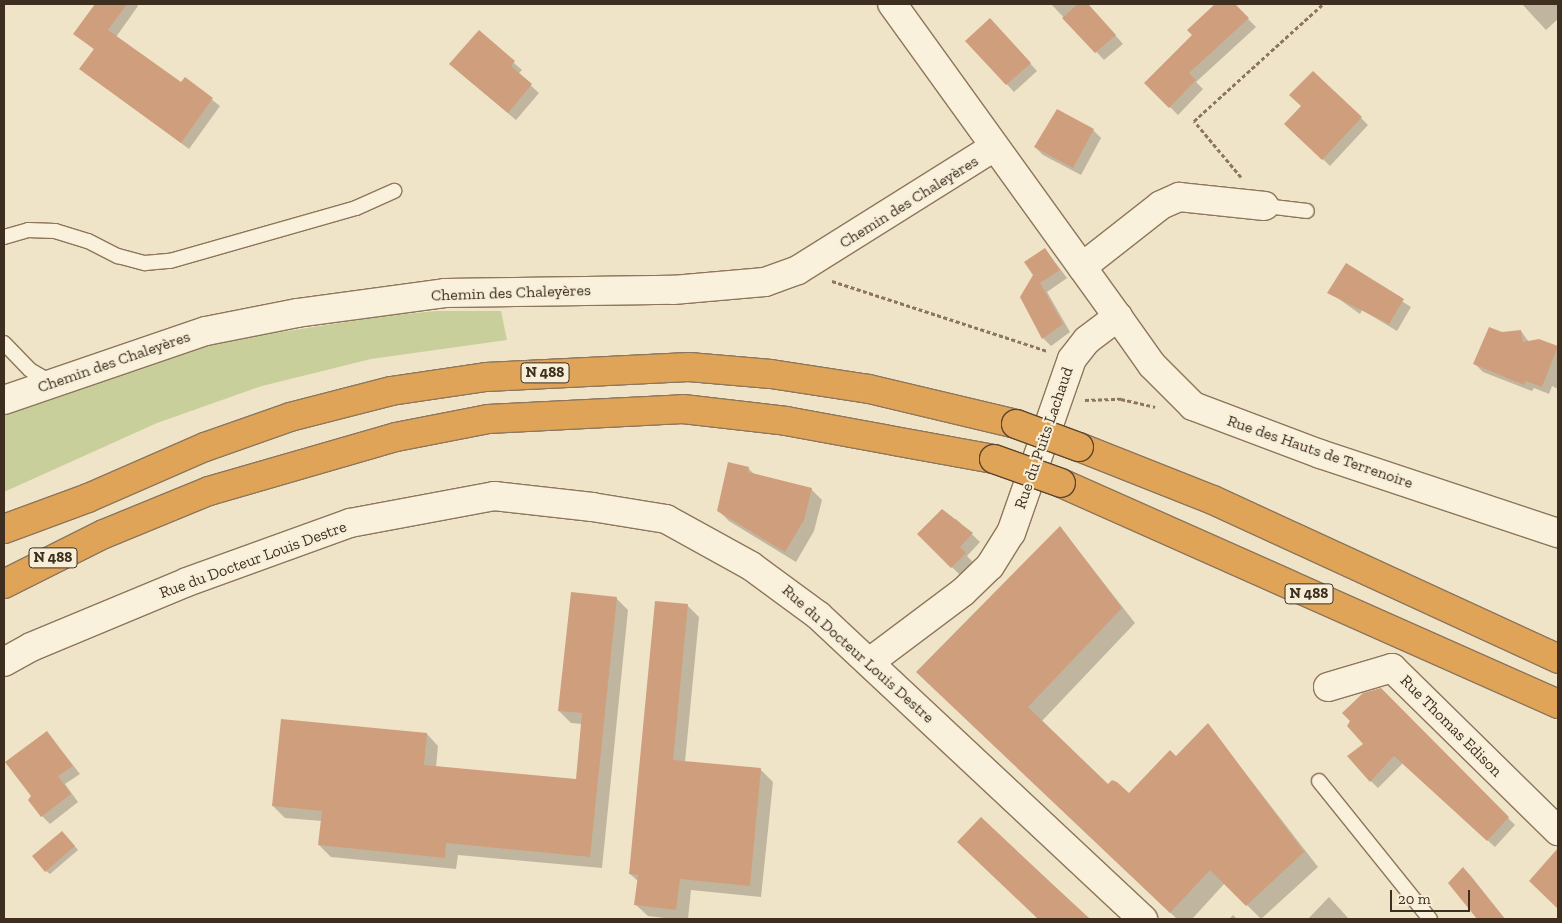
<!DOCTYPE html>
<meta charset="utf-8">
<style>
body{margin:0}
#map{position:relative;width:1562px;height:923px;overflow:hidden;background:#f0e4c8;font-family:"Zilla Slab",serif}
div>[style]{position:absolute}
.green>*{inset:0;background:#c9cf9b}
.shadow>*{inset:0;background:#0003}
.building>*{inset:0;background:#cf9f7d}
.path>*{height:3px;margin-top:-1.5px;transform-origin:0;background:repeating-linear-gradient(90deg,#8d765c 0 4px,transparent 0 6.5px)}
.roads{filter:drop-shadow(1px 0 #8d765c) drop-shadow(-1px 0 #8d765c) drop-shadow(0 1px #8d765c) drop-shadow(0 -1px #8d765c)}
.lane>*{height:14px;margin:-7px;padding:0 7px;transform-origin:7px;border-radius:7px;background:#faf1dc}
.street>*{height:28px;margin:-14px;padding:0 14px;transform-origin:14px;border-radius:14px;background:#faf1dc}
.secondary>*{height:28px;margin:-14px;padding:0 14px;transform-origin:14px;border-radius:14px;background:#faf1dc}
.highway>*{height:28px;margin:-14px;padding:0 14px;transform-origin:14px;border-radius:14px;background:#e0a458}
.bridges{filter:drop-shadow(1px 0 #5b4430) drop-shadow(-1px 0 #5b4430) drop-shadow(0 1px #5b4430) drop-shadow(0 -1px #5b4430)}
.highway-bridge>*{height:28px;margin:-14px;padding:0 14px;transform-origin:14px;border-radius:14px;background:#e0a458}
span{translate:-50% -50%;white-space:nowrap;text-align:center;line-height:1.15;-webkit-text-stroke:4px #f7eed8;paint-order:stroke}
.shield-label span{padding:1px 4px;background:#f7eed8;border:1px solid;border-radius:4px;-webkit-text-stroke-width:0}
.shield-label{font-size:15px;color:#3d2e20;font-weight:700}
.street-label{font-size:16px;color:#3d2e20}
.frame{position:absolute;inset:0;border:5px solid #3d2e20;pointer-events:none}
.scale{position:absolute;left:1390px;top:890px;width:80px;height:22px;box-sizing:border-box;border:2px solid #3d2e20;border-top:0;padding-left:6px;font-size:15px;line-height:18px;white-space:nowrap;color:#3d2e20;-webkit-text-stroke:4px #f7eed8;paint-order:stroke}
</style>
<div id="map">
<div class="green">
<div style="clip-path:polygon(436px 311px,501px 311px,507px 340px,371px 359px,262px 386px,157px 423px,4px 492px,4px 414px,183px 352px,236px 339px,384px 316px)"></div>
</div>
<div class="shadow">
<div style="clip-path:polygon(97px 4px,136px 4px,138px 6px,116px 37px,181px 84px,185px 79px,220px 106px,189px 149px,81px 69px,95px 50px,75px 34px)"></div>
<div style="clip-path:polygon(1051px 4px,1088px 4px,1123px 44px,1104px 60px)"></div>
<div style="clip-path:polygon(1217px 4px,1233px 4px,1256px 27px,1196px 82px,1203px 89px,1178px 115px,1146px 83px,1194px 35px,1189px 30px)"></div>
<div style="clip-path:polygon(1522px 4px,1558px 4px,1558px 19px,1546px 30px)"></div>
<div style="clip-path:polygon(997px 27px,1037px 71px,1014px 92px,967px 41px)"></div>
<div style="clip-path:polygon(479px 32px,522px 70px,518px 74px,539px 93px,516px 120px,459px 72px)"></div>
<div style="clip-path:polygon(1361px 118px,1368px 125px,1330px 166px,1286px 124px)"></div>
<div style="clip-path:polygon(1093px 130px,1101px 138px,1081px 175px,1043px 155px,1035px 147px)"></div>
<div style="clip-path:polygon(1045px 249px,1067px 278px,1047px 292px,1070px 332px,1051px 346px,1043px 338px,1034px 275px)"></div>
<div style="clip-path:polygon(1346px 265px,1411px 307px,1397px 331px,1362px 310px,1360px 314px,1329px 292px)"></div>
<div style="clip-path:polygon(1521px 331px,1529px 342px,1539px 340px,1558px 348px,1558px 389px,1552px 386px,1549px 394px,1534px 388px,1532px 391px,1483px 372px,1475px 364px,1502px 334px)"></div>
<div style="clip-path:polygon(748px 468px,756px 476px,811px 489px,822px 500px,814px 531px,796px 562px,729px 521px,718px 510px)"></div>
<div style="clip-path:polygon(956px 519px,980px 542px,967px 556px,973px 562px,960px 575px,918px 534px)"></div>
<div style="clip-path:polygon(1060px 527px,1135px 623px,1042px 721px,1109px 786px,1129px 795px,1176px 758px,1208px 725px,1318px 867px,1261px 919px,1225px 883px,1192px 919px,1177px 919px,932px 686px)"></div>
<div style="clip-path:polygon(616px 598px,628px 610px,602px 868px,458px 855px,456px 869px,331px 857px,319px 845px,322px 821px,285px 818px,273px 806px,427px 734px,438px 746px,436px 767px,577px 780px,582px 724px,571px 723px,559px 711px)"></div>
<div style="clip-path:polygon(687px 605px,699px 617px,685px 762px,761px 770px,773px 782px,761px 897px,691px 890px,688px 919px,673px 919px,648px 916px,636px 905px,639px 882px,630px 874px)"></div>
<div style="clip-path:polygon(1381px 689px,1515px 825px,1495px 847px,1403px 763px,1378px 788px,1371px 781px,1365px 744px)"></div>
<div style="clip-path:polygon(47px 732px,80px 774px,65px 784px,78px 802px,50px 824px,42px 816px,33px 796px)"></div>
<div style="clip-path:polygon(981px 818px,1090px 919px,1040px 919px,970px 853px)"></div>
<div style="clip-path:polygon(66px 836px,78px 850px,50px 874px,46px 871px)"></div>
<div style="clip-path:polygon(1463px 868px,1471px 876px,1505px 919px,1478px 919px,1450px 883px)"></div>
<div style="clip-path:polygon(1329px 897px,1349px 919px,1308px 919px)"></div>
<div style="clip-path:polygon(1233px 915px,1237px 919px,1229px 919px)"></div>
</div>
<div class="building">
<div style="clip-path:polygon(95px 4px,127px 4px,108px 30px,181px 82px,185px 77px,213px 98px,181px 143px,79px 69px,94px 49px,73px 34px)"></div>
<div style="clip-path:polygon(1078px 4px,1088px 4px,1116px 35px,1095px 53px,1062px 18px)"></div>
<div style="clip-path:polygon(1215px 4px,1235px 4px,1249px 18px,1189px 73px,1196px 80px,1169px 108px,1144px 83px,1192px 35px,1187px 30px)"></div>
<div style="clip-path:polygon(990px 18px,1031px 63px,1006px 85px,965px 41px)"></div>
<div style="clip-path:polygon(479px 30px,515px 61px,511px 66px,532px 84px,508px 113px,449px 64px)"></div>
<div style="clip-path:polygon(1313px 71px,1362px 117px,1322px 160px,1284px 124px,1301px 106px,1289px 95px)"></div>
<div style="clip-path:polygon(1057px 109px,1094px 129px,1073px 168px,1034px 147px)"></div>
<div style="clip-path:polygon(1045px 248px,1060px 270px,1040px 283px,1063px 324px,1042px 339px,1020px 297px,1033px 275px,1024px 262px)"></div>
<div style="clip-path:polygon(1346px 263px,1404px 299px,1389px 324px,1327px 293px)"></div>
<div style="clip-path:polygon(1489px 327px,1502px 332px,1521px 330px,1523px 342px,1539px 339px,1558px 346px,1542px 387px,1526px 381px,1524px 385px,1473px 364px)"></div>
<div style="clip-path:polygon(728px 462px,749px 467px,748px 472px,812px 488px,804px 520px,785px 552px,717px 511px)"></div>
<div style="clip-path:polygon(942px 509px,973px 533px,960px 547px,966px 553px,951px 568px,917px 534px)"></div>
<div style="clip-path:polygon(1060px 526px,1122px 608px,1028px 707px,1108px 784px,1112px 780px,1117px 782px,1129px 793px,1170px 750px,1176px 756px,1208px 723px,1304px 852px,1246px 906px,1210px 870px,1170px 913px,916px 672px)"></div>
<div style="clip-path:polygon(571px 592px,617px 597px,590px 857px,446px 843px,445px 858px,318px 845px,322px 811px,272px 806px,281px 719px,427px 733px,424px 765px,576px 779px,582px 713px,558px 711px)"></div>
<div style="clip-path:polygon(655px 601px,688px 604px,673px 760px,761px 768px,750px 886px,680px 879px,676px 910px,634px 905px,638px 875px,629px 874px)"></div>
<div style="clip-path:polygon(1381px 688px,1509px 817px,1487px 841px,1394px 756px,1370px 782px,1347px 756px,1363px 744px,1347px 726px,1350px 721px,1342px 713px,1363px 693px)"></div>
<div style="clip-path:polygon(47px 731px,73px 766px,58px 776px,71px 794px,41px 817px,28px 800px,31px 796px,5px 762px)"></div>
<div style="clip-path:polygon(981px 817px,1065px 896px,1090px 919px,1038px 919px,957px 842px)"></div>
<div style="clip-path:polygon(62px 831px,75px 846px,45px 872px,32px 856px)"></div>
<div style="clip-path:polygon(1558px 848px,1558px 909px,1529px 881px)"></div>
<div style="clip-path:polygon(1463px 867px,1505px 919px,1477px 919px,1448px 883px)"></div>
</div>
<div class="path">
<div style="left:1241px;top:177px;width:73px;rotate:-130deg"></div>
<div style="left:1194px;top:121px;width:174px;rotate:-42.2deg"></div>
<div style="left:832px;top:281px;width:226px;rotate:18deg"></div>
<div style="left:1085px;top:400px;width:36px;rotate:-2deg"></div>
<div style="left:1121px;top:399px;width:35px;rotate:13deg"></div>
</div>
<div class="roads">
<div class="lane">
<div style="left:1265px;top:206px;width:42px;rotate:6.8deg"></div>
<div style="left:4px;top:237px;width:25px;rotate:-16deg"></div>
<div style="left:28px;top:230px;width:27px;rotate:2deg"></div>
<div style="left:55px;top:231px;width:34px;rotate:17deg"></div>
<div style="left:88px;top:241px;width:34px;rotate:27deg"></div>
<div style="left:118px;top:256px;width:28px;rotate:15deg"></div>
<div style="left:145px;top:263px;width:25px;rotate:-5deg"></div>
<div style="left:170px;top:261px;width:193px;rotate:-15.9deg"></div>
<div style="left:356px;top:208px;width:42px;rotate:-24.1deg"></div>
<div style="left:4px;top:343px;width:37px;rotate:46deg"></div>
<div style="left:30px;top:370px;width:24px;rotate:30deg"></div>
<div style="left:1319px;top:781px;width:177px;rotate:51.2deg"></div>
</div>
<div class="street">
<div style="left:1082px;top:267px;width:100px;rotate:-38.1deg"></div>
<div style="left:1161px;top:205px;width:20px;rotate:-24deg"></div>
<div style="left:1179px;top:197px;width:86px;rotate:6deg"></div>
<div style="left:1118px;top:317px;width:59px;rotate:54.7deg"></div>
<div style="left:1152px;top:365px;width:58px;rotate:45deg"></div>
<div style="left:1193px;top:406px;width:136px;rotate:20.7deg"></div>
<div style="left:1320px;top:454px;width:251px;rotate:18.4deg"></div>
<div style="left:4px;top:400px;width:213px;rotate:-18.9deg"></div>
<div style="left:206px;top:331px;width:93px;rotate:-11.2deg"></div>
<div style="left:297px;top:313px;width:149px;rotate:-7.7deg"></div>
<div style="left:445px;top:293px;width:228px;rotate:-0.8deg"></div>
<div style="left:673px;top:290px;width:92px;rotate:-5deg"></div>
<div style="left:765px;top:282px;width:35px;rotate:-20deg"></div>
<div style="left:798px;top:270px;width:231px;rotate:-32.1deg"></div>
<div style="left:1328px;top:687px;width:67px;rotate:-16.5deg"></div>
<div style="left:1392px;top:668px;width:233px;rotate:44.5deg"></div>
</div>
<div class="secondary">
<div style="left:871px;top:661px;width:115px;rotate:-36.9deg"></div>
<div style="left:963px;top:592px;width:37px;rotate:-44deg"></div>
<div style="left:990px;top:566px;width:39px;rotate:-58deg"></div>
<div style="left:1011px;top:533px;width:184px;rotate:-70.7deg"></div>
<div style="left:1072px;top:359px;width:24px;rotate:-52deg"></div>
<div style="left:1087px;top:340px;width:39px;rotate:-37deg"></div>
<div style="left:1118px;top:317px;width:386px;rotate:-125.8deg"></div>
<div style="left:4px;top:662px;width:31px;rotate:-29deg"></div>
<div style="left:31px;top:647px;width:169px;rotate:-22.6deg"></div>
<div style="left:187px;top:582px;width:173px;rotate:-19.9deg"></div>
<div style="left:350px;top:523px;width:147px;rotate:-10.6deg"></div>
<div style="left:494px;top:496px;width:99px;rotate:6.4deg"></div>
<div style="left:592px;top:507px;width:75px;rotate:9.2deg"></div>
<div style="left:666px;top:519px;width:97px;rotate:28.9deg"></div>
<div style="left:751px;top:566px;width:84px;rotate:36.3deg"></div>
<div style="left:819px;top:616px;width:444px;rotate:43.1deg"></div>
</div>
<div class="highway">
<div style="left:1079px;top:447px;width:144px;rotate:21.6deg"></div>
<div style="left:1213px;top:500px;width:380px;rotate:24.7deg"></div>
<div style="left:1061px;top:483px;width:544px;rotate:23.97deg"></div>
<div style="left:4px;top:529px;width:90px;rotate:-20.3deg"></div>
<div style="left:88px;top:498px;width:128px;rotate:-23.6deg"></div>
<div style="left:205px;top:447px;width:90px;rotate:-19.4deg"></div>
<div style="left:290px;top:417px;width:104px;rotate:-14.4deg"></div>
<div style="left:391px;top:391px;width:96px;rotate:-8.4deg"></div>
<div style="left:486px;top:377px;width:203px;rotate:-2.8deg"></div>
<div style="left:689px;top:367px;width:82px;rotate:4.9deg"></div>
<div style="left:771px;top:374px;width:99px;rotate:8.7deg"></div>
<div style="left:869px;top:389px;width:151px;rotate:13.4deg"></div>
<div style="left:4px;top:584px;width:112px;rotate:-26.6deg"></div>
<div style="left:104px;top:534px;width:113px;rotate:-22.3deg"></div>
<div style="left:209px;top:491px;width:195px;rotate:-16.1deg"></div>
<div style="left:396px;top:437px;width:94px;rotate:-11.1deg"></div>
<div style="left:488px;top:419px;width:195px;rotate:-2.9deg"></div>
<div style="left:683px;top:409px;width:104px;rotate:6.6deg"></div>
<div style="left:786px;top:421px;width:211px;rotate:10.4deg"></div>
</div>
</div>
<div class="bridges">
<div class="highway-bridge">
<div style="left:1016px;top:424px;width:67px;rotate:20.1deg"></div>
<div style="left:994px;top:459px;width:71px;rotate:19.7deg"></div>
</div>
</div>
<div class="shield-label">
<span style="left:545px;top:373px">N 488</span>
<span style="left:53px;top:558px">N 488</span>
<span style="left:1309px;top:594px">N 488</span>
</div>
<div class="street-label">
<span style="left:909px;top:202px;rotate:-32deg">Chemin des Chaleyères</span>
<span style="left:511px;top:293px;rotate:-2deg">Chemin des Chaleyères</span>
<span style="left:114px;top:362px;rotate:-19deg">Chemin des Chaleyères</span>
<span style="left:1044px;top:438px;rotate:-71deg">Rue du Puits Lachaud</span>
<span style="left:1320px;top:452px;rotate:19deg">Rue des Hauts de Terrenoire</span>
<span style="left:253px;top:560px;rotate:-20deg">Rue du Docteur Louis Destre</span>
<span style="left:858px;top:654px;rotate:42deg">Rue du Docteur Louis Destre</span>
<span style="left:1451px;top:726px;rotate:45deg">Rue Thomas Edison</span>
</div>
<div class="frame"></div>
<div class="scale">20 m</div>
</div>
